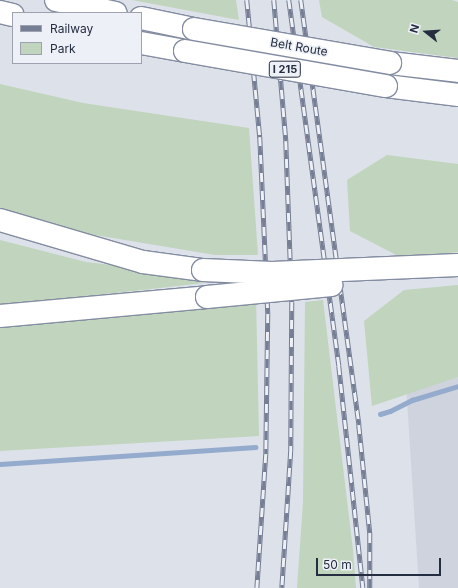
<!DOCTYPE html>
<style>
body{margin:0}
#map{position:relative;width:458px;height:588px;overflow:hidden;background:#dde1e9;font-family:Inter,sans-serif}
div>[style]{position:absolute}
.built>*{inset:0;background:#cfd3de}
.green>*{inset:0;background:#c1d4bd}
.stream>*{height:5px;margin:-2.5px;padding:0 2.5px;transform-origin:2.5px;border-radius:2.5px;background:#94abcd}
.roads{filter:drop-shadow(1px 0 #838ca1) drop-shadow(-1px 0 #838ca1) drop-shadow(0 1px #838ca1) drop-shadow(0 -1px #838ca1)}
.highway>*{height:22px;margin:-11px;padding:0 11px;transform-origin:11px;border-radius:11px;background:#fff}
.rail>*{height:4.5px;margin-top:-2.25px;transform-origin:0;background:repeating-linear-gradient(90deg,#edf0f6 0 9px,#757e94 0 18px);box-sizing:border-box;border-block:1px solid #757e94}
.bridges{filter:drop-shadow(1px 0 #838ca1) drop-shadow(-1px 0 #838ca1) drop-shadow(0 1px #838ca1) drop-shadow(0 -1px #838ca1)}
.highway-bridge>*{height:22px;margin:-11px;padding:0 11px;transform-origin:11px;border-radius:11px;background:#fff}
span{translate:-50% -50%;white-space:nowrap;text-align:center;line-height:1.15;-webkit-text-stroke:3px #edf0f6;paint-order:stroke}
.shield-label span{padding:1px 3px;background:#edf0f6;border:1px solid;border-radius:3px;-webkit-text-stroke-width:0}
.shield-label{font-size:11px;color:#252d41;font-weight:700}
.street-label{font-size:12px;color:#252d41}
.legend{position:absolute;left:12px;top:12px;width:130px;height:52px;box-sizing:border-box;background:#edf0f6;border:1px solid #9da2ae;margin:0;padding:5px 7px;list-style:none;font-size:12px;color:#252d41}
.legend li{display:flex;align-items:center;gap:8px;height:20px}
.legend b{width:20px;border:1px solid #9da2ae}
.north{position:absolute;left:406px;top:12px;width:40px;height:40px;-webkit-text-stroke:3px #edf0f6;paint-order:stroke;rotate:287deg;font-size:11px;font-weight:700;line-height:16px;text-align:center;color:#252d41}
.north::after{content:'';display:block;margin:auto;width:14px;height:18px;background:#252d41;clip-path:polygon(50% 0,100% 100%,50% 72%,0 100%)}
.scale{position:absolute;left:316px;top:558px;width:125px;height:18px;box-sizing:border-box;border:2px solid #252d41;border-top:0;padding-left:5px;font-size:12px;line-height:14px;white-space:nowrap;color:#252d41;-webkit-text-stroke:3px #edf0f6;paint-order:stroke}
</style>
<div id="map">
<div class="built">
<div style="clip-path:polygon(458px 345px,458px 588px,419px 588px,404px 353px)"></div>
</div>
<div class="green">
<div style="clip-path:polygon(132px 0,236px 0,239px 20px)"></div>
<div style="clip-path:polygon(319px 0,452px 0,458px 2px,458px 58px,374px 47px,322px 17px)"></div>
<div style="clip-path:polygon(0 84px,83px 103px,249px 128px,258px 255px,215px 255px,47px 227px,0 214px)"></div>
<div style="clip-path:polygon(387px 155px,458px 164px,458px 252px,402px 258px,350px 231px,347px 180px)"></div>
<div style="clip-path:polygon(0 240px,86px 262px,204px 276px,204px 283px,0 306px)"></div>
<div style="clip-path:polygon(458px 285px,458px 377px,372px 406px,364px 321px,404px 290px)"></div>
<div style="clip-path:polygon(256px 298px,259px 436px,0 451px,0 327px)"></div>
<div style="clip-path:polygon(323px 300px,353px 550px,356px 588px,297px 588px,303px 502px,305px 302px)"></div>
</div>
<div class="stream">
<div style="left:380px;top:414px;width:10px;rotate:-17deg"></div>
<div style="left:390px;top:411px;width:25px;rotate:-27deg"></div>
<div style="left:412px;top:400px;width:48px;rotate:-16.9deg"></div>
<div style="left:0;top:464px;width:256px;rotate:-3.8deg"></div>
</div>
<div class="roads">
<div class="highway">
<div style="left:56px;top:0;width:61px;rotate:12.2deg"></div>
<div style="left:0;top:12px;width:13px;rotate:13deg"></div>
<div style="left:141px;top:18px;width:54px;rotate:11.7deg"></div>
<div style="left:141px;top:43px;width:45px;rotate:10.3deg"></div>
<div style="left:390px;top:63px;width:68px;rotate:6.7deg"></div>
<div style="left:386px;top:86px;width:73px;rotate:7.1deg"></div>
<div style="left:0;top:220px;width:149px;rotate:16.4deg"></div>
<div style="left:143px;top:262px;width:61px;rotate:7.6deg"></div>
<div style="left:0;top:316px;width:208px;rotate:-5.2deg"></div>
</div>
</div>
<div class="rail">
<div style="left:247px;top:0;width:138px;rotate:84.6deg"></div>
<div style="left:260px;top:137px;width:177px;rotate:87.4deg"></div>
<div style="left:268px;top:314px;width:140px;rotate:90.8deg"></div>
<div style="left:266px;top:454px;width:134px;rotate:93.8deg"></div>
<div style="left:274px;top:0;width:142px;rotate:85.1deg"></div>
<div style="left:286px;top:141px;width:161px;rotate:87.9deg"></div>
<div style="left:292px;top:302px;width:148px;rotate:90.4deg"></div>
<div style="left:291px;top:450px;width:138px;rotate:93.7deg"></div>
<div style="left:289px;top:0;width:369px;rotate:82.2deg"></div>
<div style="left:339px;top:366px;width:223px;rotate:83.8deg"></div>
<div style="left:301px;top:0;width:429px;rotate:82.2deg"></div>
<div style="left:359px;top:425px;width:110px;rotate:84.2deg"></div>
<div style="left:370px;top:534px;width:54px;rotate:90deg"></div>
</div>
<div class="bridges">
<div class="highway-bridge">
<div style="left:194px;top:29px;width:199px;rotate:9.8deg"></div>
<div style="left:185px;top:51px;width:204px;rotate:9.9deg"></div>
<div style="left:203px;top:270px;width:69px;rotate:2.5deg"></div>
<div style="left:272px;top:273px;width:186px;rotate:-2.5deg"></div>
<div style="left:207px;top:297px;width:125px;rotate:-5.5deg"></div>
</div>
</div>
<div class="shield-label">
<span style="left:285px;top:69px">I 215</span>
</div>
<div class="street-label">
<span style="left:299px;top:47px;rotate:10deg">Belt Route</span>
</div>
<ul class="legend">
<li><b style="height:5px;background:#757e94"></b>Railway</li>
<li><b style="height:11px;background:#c1d4bd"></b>Park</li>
</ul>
<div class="north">N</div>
<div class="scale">50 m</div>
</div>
